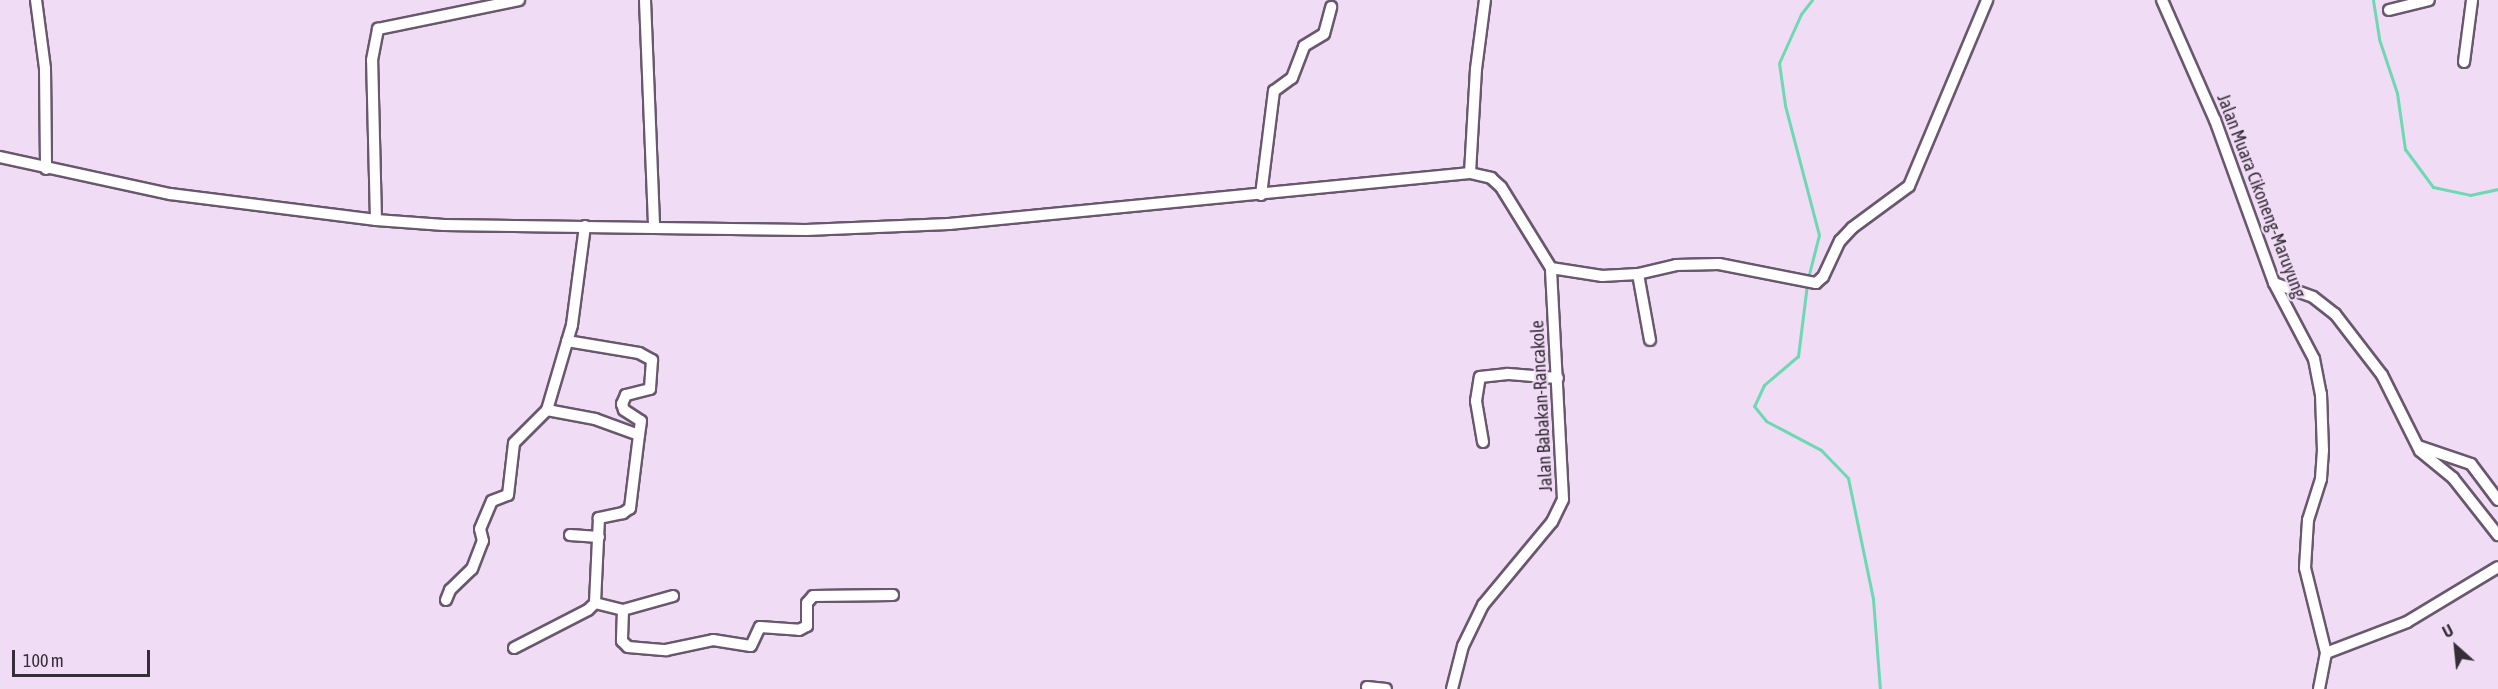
<!DOCTYPE html>
<style>
body{margin:0}
#map{position:relative;width:2498px;height:689px;overflow:hidden;background:#f0dcf5;font-family:"Asap Condensed",sans-serif}
div>[style]{position:absolute}
.stream>*{height:3px;margin:-1.5px;padding:0 1.5px;transform-origin:1.5px;border-radius:1.5px;background:#6dd9b2}
.roads{filter:drop-shadow(2px 0 #69586d) drop-shadow(-2px 0 #69586d) drop-shadow(0 2px #69586d) drop-shadow(0 -2px #69586d)}
.minor>*{height:10px;margin:-5px;padding:0 5px;transform-origin:5px;border-radius:5px;background:#fff}
span{translate:-50% -50%;white-space:nowrap;text-align:center;line-height:1.15;-webkit-text-stroke:4.5px #f0dcf5;paint-order:stroke}
.street-label{font-size:18px;color:#352d37}
.north{position:absolute;left:2426px;top:617px;width:60px;height:60px;-webkit-text-stroke:4px #f0dcf5;paint-order:stroke;rotate:333deg;font-size:16px;font-weight:700;line-height:24px;text-align:center;color:#352d37}
.north::after{content:'';display:block;margin:auto;width:21px;height:27px;background:#352d37;clip-path:polygon(50% 0,100% 100%,50% 72%,0 100%)}
.scale{position:absolute;left:12px;top:650px;width:138px;height:27px;box-sizing:border-box;border:3px solid #352d37;border-top:0;padding-left:8px;font-size:18px;line-height:21px;white-space:nowrap;color:#352d37;-webkit-text-stroke:4px #f0dcf5;paint-order:stroke}
</style>
<div id="map">
<div class="stream">
<div style="left:2373px;top:0;width:39px;rotate:81deg"></div>
<div style="left:2379px;top:39px;width:57px;rotate:71.6deg"></div>
<div style="left:2397px;top:93px;width:57px;rotate:81.9deg"></div>
<div style="left:2405px;top:149px;width:47px;rotate:53.6deg"></div>
<div style="left:2433px;top:187px;width:38px;rotate:12deg"></div>
<div style="left:2470px;top:195px;width:29px;rotate:-12deg"></div>
<div style="left:1808px;top:278px;width:44px;rotate:-75.7deg"></div>
<div style="left:1819px;top:235px;width:134px;rotate:-104.7deg"></div>
<div style="left:1785px;top:105px;width:42px;rotate:-98.1deg"></div>
<div style="left:1779px;top:63px;width:54px;rotate:-65.8deg"></div>
<div style="left:1801px;top:14px;width:18px;rotate:-52deg"></div>
<div style="left:1807px;top:284px;width:73px;rotate:97.1deg"></div>
<div style="left:1798px;top:356px;width:45px;rotate:139.5deg"></div>
<div style="left:1764px;top:385px;width:23px;rotate:115deg"></div>
<div style="left:1754px;top:406px;width:19px;rotate:51deg"></div>
<div style="left:1766px;top:421px;width:62px;rotate:27.8deg"></div>
<div style="left:1821px;top:450px;width:39px;rotate:46deg"></div>
<div style="left:1848px;top:478px;width:124px;rotate:78.3deg"></div>
<div style="left:1873px;top:599px;width:90px;rotate:85.6deg"></div>
</div>
<div class="roads">
<div class="minor">
<div style="left:36px;top:0;width:69px;rotate:82.5deg"></div>
<div style="left:45px;top:68px;width:101px;rotate:89.4deg"></div>
<div style="left:645px;top:0;width:228px;rotate:87.7deg"></div>
<div style="left:2162px;top:0;width:131px;rotate:66.2deg"></div>
<div style="left:2215px;top:120px;width:173px;rotate:70.1deg"></div>
<div style="left:2274px;top:283px;width:86px;rotate:62.2deg"></div>
<div style="left:2314px;top:359px;width:36px;rotate:79deg"></div>
<div style="left:2321px;top:394px;width:56px;rotate:88deg"></div>
<div style="left:2323px;top:450px;width:29px;rotate:94deg"></div>
<div style="left:2321px;top:479px;width:43px;rotate:107.6deg"></div>
<div style="left:2308px;top:520px;width:48px;rotate:93.6deg"></div>
<div style="left:2305px;top:568px;width:88px;rotate:76.1deg"></div>
<div style="left:2326px;top:653px;width:37px;rotate:101deg"></div>
<div style="left:2389px;top:10px;width:41px;rotate:-14deg"></div>
<div style="left:2464px;top:62px;width:63px;rotate:-82.6deg"></div>
<div style="left:0;top:157px;width:174px;rotate:12.3deg"></div>
<div style="left:170px;top:194px;width:208px;rotate:7.2deg"></div>
<div style="left:376px;top:220px;width:68px;rotate:4.2deg"></div>
<div style="left:444px;top:225px;width:210px;rotate:0.8deg"></div>
<div style="left:654px;top:228px;width:152px;rotate:0.8deg"></div>
<div style="left:806px;top:230px;width:143px;rotate:-2.4deg"></div>
<div style="left:949px;top:224px;width:523px;rotate:-5.59deg"></div>
<div style="left:1470px;top:173px;width:22px;rotate:13deg"></div>
<div style="left:1491px;top:178px;width:13px;rotate:42deg"></div>
<div style="left:1501px;top:187px;width:95px;rotate:58.3deg"></div>
<div style="left:1551px;top:268px;width:52px;rotate:8.9deg"></div>
<div style="left:1602px;top:276px;width:36px;rotate:-3deg"></div>
<div style="left:1638px;top:274px;width:39px;rotate:-13deg"></div>
<div style="left:1676px;top:265px;width:43px;rotate:-1.3deg"></div>
<div style="left:1719px;top:264px;width:99px;rotate:11.1deg"></div>
<div style="left:1816px;top:283px;width:9px;rotate:-41deg"></div>
<div style="left:1823px;top:277px;width:40px;rotate:-65deg"></div>
<div style="left:1840px;top:241px;width:18px;rotate:-47deg"></div>
<div style="left:1852px;top:228px;width:71px;rotate:-36.4deg"></div>
<div style="left:1909px;top:186px;width:202px;rotate:-67.2deg"></div>
<div style="left:1470px;top:173px;width:104px;rotate:-86.7deg"></div>
<div style="left:1476px;top:69px;width:70px;rotate:-82.6deg"></div>
<div style="left:1261px;top:195px;width:105px;rotate:-82.9deg"></div>
<div style="left:1274px;top:91px;width:22px;rotate:-36deg"></div>
<div style="left:1292px;top:78px;width:34px;rotate:-69deg"></div>
<div style="left:1304px;top:46px;width:23px;rotate:-31deg"></div>
<div style="left:1324px;top:34px;width:28px;rotate:-75deg"></div>
<div style="left:376px;top:220px;width:160px;rotate:-91.4deg"></div>
<div style="left:372px;top:60px;width:32px;rotate:-79deg"></div>
<div style="left:378px;top:29px;width:144px;rotate:-11.6deg"></div>
<div style="left:585px;top:226px;width:100px;rotate:97.5deg"></div>
<div style="left:572px;top:325px;width:89px;rotate:106.4deg"></div>
<div style="left:547px;top:410px;width:49px;rotate:10.6deg"></div>
<div style="left:595px;top:419px;width:47px;rotate:20deg"></div>
<div style="left:639px;top:435px;width:74px;rotate:97deg"></div>
<div style="left:630px;top:508px;width:9px;rotate:144deg"></div>
<div style="left:623px;top:513px;width:25px;rotate:168deg"></div>
<div style="left:599px;top:518px;width:85px;rotate:92.7deg"></div>
<div style="left:595px;top:603px;width:29px;rotate:14deg"></div>
<div style="left:623px;top:610px;width:52px;rotate:-15.6deg"></div>
<div style="left:1638px;top:274px;width:67px;rotate:79.7deg"></div>
<div style="left:2274px;top:283px;width:41px;rotate:19.7deg"></div>
<div style="left:2313px;top:297px;width:28px;rotate:38deg"></div>
<div style="left:2335px;top:314px;width:77px;rotate:52.4deg"></div>
<div style="left:2382px;top:375px;width:85px;rotate:63.4deg"></div>
<div style="left:2420px;top:451px;width:43px;rotate:39.3deg"></div>
<div style="left:2453px;top:478px;width:73px;rotate:51.7deg"></div>
<div style="left:567px;top:341px;width:73px;rotate:9.5deg"></div>
<div style="left:639px;top:353px;width:15px;rotate:28deg"></div>
<div style="left:652px;top:360px;width:29px;rotate:94deg"></div>
<div style="left:650px;top:389px;width:25px;rotate:166deg"></div>
<div style="left:626px;top:395px;width:10px;rotate:114deg"></div>
<div style="left:622px;top:404px;width:6px;rotate:72deg"></div>
<div style="left:624px;top:410px;width:20px;rotate:33deg"></div>
<div style="left:641px;top:421px;width:14px;rotate:98deg"></div>
<div style="left:1483px;top:442px;width:42px;rotate:-99.7deg"></div>
<div style="left:1476px;top:401px;width:24px;rotate:-81deg"></div>
<div style="left:1480px;top:377px;width:28px;rotate:-6deg"></div>
<div style="left:1508px;top:374px;width:50px;rotate:4.6deg"></div>
<div style="left:2418px;top:446px;width:56px;rotate:18.8deg"></div>
<div style="left:2471px;top:464px;width:45px;rotate:53.1deg"></div>
<div style="left:570px;top:535px;width:29px;rotate:4deg"></div>
<div style="left:446px;top:600px;width:11px;rotate:-68deg"></div>
<div style="left:450px;top:590px;width:30px;rotate:-44deg"></div>
<div style="left:472px;top:569px;width:30px;rotate:-69deg"></div>
<div style="left:483px;top:541px;width:12px;rotate:-104deg"></div>
<div style="left:480px;top:529px;width:30px;rotate:-67deg"></div>
<div style="left:492px;top:501px;width:17px;rotate:-21deg"></div>
<div style="left:508px;top:495px;width:52px;rotate:-83.4deg"></div>
<div style="left:514px;top:443px;width:47px;rotate:-45deg"></div>
<div style="left:623px;top:610px;width:31px;rotate:92deg"></div>
<div style="left:622px;top:641px;width:8px;rotate:45deg"></div>
<div style="left:628px;top:647px;width:38px;rotate:5deg"></div>
<div style="left:666px;top:650px;width:48px;rotate:-12deg"></div>
<div style="left:713px;top:640px;width:38px;rotate:9deg"></div>
<div style="left:751px;top:646px;width:21px;rotate:-65deg"></div>
<div style="left:760px;top:627px;width:39px;rotate:4deg"></div>
<div style="left:799px;top:630px;width:9px;rotate:-27deg"></div>
<div style="left:807px;top:626px;width:23px;rotate:-90deg"></div>
<div style="left:807px;top:603px;width:9px;rotate:-49deg"></div>
<div style="left:813px;top:596px;width:80px;rotate:-0.7deg"></div>
<div style="left:514px;top:648px;width:83px;rotate:-27.2deg"></div>
<div style="left:588px;top:610px;width:10px;rotate:-45deg"></div>
<div style="left:2326px;top:653px;width:87px;rotate:-20.9deg"></div>
<div style="left:2407px;top:622px;width:106px;rotate:-31.1deg"></div>
<div style="left:1367px;top:687px;width:19px;rotate:6deg"></div>
<div style="left:1452px;top:689px;width:44px;rotate:-75.7deg"></div>
<div style="left:1463px;top:646px;width:46px;rotate:-64deg"></div>
<div style="left:1483px;top:605px;width:108px;rotate:-50.3deg"></div>
<div style="left:1552px;top:522px;width:25px;rotate:-64deg"></div>
<div style="left:1563px;top:499px;width:231px;rotate:-93deg"></div>
</div>
</div>
<div class="street-label">
<span style="left:2261px;top:196px;rotate:69deg">Jalan Muara Cikoneng-Maruyung</span>
<span style="left:1542px;top:406px;rotate:-93deg">Jalan Babakan-Rancakole</span>
</div>
<div class="north">U</div>
<div class="scale">100 m</div>
</div>
